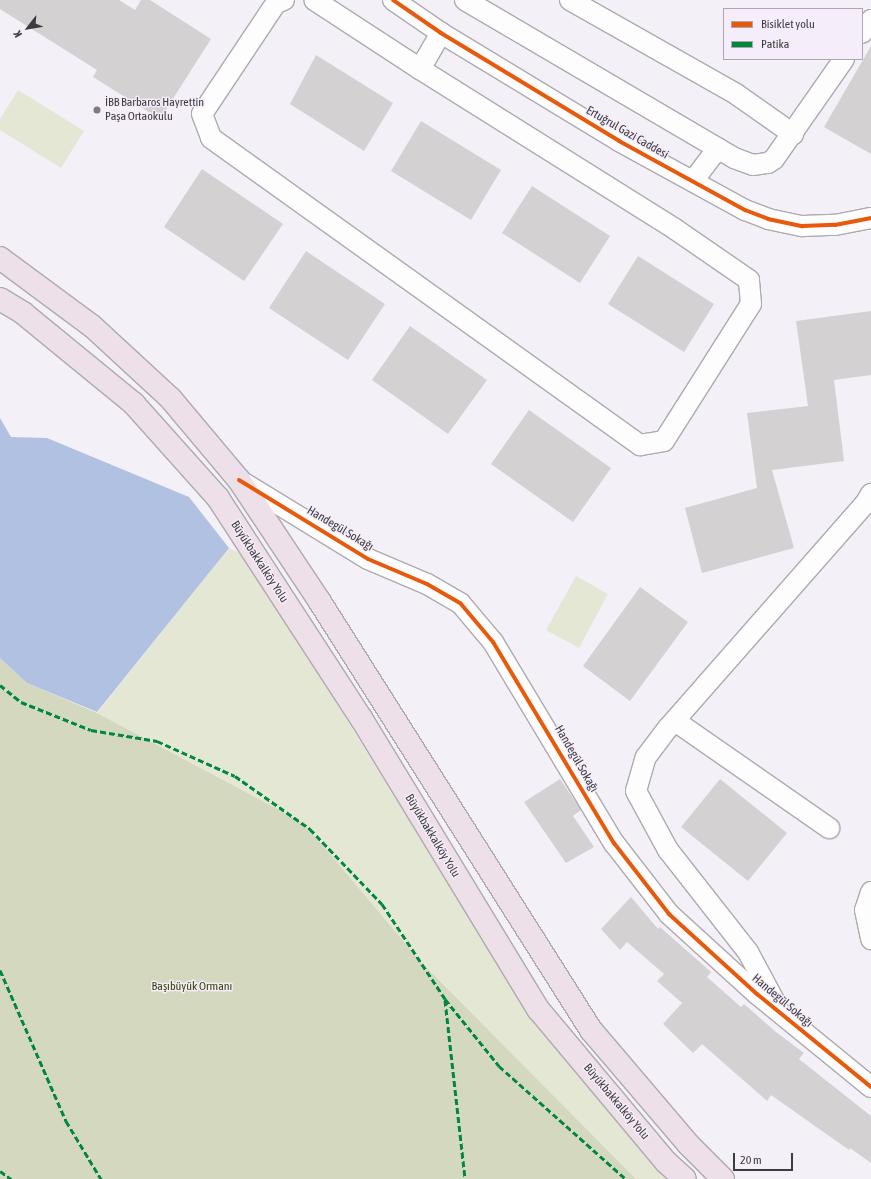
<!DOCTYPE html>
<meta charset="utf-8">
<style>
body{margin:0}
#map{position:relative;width:871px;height:1179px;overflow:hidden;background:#f4f0f7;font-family:"Asap Condensed",sans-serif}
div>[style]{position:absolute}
.green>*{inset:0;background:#e3e7d3}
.forest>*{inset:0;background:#d3d8bf}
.water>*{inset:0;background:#b1c1e2}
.building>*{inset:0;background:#d4d1d2}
.roads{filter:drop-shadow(1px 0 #adaab0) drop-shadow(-1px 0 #adaab0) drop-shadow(0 1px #adaab0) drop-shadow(0 -1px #adaab0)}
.minor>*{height:20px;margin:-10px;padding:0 10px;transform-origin:10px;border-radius:10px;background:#fdfdfe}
.highway>*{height:22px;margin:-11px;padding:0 11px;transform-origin:11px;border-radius:11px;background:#eee0e9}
.quiet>*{height:3px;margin-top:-1.5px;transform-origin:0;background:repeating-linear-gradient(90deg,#00873e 0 6px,transparent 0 9px)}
.cycleway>*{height:4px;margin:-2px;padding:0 2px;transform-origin:2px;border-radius:2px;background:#e8590c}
.dots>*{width:11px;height:11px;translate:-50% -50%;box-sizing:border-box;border:2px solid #f5edfa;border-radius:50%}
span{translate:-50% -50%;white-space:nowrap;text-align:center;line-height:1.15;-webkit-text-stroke:3px #f5edfa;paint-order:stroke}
.poi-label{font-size:12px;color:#3e3b40}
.left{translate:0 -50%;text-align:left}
.street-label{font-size:12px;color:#3e3b40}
.park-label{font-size:12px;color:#3a4307}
.legend{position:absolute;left:723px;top:8px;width:140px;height:52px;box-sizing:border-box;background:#f5edfa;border:1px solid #aca6b0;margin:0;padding:5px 7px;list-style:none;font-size:12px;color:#3e3b40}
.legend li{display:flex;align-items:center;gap:8px;height:20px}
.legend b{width:20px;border:1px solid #aca6b0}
.north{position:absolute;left:8px;top:8px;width:40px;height:40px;-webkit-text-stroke:3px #f5edfa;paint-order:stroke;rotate:239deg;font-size:11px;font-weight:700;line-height:16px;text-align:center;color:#3e3b40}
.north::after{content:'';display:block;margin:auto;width:14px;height:18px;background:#3e3b40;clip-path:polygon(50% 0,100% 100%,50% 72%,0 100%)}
.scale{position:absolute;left:733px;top:1153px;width:60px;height:18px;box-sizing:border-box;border:2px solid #3e3b40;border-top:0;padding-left:5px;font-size:12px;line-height:14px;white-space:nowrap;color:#3e3b40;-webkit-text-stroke:3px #f5edfa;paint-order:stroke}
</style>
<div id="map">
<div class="green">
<div style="clip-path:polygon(18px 90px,84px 131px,61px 168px,0 130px,0 119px)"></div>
<div style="clip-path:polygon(229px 548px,245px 556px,487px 946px,679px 1179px,636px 1179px,421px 962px,304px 823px,97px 713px)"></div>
<div style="clip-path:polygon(576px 576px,608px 594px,579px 648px,546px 630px)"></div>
</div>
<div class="forest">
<div style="clip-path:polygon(0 658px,27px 683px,97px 713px,304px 823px,421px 962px,636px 1179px,0 1179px)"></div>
</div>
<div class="water">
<div style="clip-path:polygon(0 418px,11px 437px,47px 438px,189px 497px,229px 548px,97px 712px,27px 683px,0 658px)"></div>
</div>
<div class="building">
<div style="clip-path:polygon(0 0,119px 0,135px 10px,141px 0,150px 0,211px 39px,160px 119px,93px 77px,97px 70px,0 9px)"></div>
<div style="clip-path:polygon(871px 46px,871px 154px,824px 127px)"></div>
<div style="clip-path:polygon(316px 55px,393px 103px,364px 151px,290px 104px)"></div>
<div style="clip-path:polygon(421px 121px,501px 170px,471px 220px,391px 171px)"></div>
<div style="clip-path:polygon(202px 169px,283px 224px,244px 281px,164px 227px)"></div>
<div style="clip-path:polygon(532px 186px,610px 236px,580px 283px,502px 233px)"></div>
<div style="clip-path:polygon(306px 251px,385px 304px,348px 360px,269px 308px)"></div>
<div style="clip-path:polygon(638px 256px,714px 304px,684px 352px,608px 304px)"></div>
<div style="clip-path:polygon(871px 311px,871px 375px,834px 380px,844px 461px,772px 470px,794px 548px,702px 573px,685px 508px,757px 488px,747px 413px,808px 406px,796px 321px)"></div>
<div style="clip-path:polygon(410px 326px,487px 380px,448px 434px,372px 380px)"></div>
<div style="clip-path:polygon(529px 410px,611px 468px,573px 522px,491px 464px)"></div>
<div style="clip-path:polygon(640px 587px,688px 622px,630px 701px,583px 666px)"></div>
<div style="clip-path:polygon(560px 779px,581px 810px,573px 816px,594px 847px,566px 863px,524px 802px)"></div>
<div style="clip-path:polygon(720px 779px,787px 833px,748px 881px,681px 827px)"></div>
<div style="clip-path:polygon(631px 897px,658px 929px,660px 927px,711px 972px,707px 977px,741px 1007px,744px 1004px,776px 1032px,804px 1053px,799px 1059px,871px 1116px,871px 1163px,850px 1148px,849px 1150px,771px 1095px,767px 1101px,702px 1044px,693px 1053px,663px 1024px,682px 1003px,657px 981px,664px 974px,627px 942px,620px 950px,601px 929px)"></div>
</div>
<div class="roads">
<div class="minor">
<div style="left:284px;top:0;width:9px;rotate:159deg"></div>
<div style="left:276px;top:3px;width:133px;rotate:123.7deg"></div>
<div style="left:202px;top:114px;width:26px;rotate:69deg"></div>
<div style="left:211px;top:138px;width:528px;rotate:35.59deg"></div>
<div style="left:640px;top:445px;width:24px;rotate:-9deg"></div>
<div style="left:664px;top:441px;width:162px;rotate:-57.6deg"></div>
<div style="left:751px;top:304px;width:24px;rotate:-95deg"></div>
<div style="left:749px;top:280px;width:90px;rotate:-145.4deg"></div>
<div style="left:675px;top:229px;width:301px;rotate:-147.9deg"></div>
<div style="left:420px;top:69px;width:126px;rotate:-146.9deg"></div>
<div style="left:393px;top:0;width:58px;rotate:34.5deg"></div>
<div style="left:441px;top:33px;width:208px;rotate:31.2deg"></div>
<div style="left:619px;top:141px;width:144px;rotate:28.7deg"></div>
<div style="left:745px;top:210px;width:25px;rotate:21deg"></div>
<div style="left:768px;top:219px;width:35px;rotate:12deg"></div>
<div style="left:802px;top:226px;width:33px;rotate:-2deg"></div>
<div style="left:835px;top:225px;width:37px;rotate:-11deg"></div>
<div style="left:465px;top:0;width:312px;rotate:30.4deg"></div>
<div style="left:734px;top:158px;width:20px;rotate:20deg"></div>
<div style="left:753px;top:165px;width:15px;rotate:-8deg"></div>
<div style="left:768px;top:163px;width:7px;rotate:-34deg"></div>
<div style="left:774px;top:159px;width:122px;rotate:-55deg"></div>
<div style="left:570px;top:0;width:191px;rotate:29.5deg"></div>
<div style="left:736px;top:94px;width:70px;rotate:35.1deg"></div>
<div style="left:862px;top:33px;width:16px;rotate:-55deg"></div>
<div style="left:420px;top:69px;width:42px;rotate:-59.7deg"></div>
<div style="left:693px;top:181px;width:41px;rotate:-52.9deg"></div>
<div style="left:239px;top:480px;width:151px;rotate:31.5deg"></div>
<div style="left:368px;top:559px;width:64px;rotate:23deg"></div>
<div style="left:427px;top:584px;width:39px;rotate:30deg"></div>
<div style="left:461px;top:604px;width:50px;rotate:49.9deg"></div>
<div style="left:493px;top:642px;width:235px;rotate:59deg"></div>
<div style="left:614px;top:843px;width:90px;rotate:52.2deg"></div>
<div style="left:669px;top:914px;width:119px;rotate:42.3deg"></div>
<div style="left:757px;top:994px;width:147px;rotate:39.2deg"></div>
<div style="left:675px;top:721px;width:188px;rotate:34.8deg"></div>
<div style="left:871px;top:892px;width:19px;rotate:108deg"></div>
<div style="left:865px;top:910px;width:30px;rotate:78deg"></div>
<div style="left:777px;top:1006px;width:61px;rotate:-118.2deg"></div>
<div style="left:748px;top:952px;width:130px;rotate:-128.1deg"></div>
<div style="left:668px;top:850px;width:67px;rotate:-118.5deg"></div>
<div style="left:636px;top:791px;width:35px;rotate:-74deg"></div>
<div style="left:646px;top:757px;width:36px;rotate:-53deg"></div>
<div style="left:668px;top:728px;width:298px;rotate:-48.7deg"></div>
<div style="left:865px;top:504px;width:12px;rotate:-59deg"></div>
</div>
<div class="highway">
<div style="left:0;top:258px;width:114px;rotate:36.5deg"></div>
<div style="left:92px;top:326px;width:108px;rotate:42.7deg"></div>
<div style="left:171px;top:399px;width:106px;rotate:50deg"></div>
<div style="left:239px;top:480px;width:146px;rotate:56.4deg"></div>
<div style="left:320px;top:602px;width:507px;rotate:57.66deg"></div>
<div style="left:591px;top:1030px;width:151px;rotate:49.6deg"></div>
<div style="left:689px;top:1145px;width:48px;rotate:45deg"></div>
<div style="left:0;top:299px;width:27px;rotate:31deg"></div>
<div style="left:23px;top:313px;width:144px;rotate:39.3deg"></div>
<div style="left:134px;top:404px;width:126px;rotate:48.2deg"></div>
<div style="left:218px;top:498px;width:262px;rotate:57deg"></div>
<div style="left:361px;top:718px;width:341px;rotate:58.7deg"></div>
<div style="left:538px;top:1009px;width:199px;rotate:50.1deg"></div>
<div style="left:666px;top:1162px;width:25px;rotate:42deg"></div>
</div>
</div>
<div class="quiet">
<div style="left:0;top:685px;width:27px;rotate:39deg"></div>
<div style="left:21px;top:702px;width:75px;rotate:21.8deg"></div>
<div style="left:91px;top:730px;width:67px;rotate:9.5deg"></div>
<div style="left:157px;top:741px;width:85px;rotate:24.2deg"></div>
<div style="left:235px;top:776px;width:92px;rotate:35.2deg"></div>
<div style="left:310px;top:829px;width:104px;rotate:46.2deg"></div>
<div style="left:382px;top:904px;width:114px;rotate:56.4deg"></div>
<div style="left:445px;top:999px;width:86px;rotate:51.1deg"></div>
<div style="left:499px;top:1066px;width:170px;rotate:41.7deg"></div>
<div style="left:0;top:970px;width:165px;rotate:66.4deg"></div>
<div style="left:66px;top:1121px;width:68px;rotate:58.9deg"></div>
<div style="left:445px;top:1000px;width:180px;rotate:83.6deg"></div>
<div style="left:0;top:1171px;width:14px;rotate:36deg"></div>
</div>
<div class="cycleway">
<div style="left:393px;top:0;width:58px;rotate:34.5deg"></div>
<div style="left:441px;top:33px;width:208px;rotate:31.2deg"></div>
<div style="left:619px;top:141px;width:144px;rotate:28.7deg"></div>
<div style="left:745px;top:210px;width:25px;rotate:21deg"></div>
<div style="left:768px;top:219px;width:35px;rotate:12deg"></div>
<div style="left:802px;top:226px;width:33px;rotate:-2deg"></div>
<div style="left:835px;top:225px;width:37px;rotate:-11deg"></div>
<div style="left:239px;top:480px;width:151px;rotate:31.5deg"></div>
<div style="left:368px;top:559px;width:64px;rotate:23deg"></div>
<div style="left:427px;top:584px;width:39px;rotate:30deg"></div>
<div style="left:461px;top:604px;width:50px;rotate:49.9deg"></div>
<div style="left:493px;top:642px;width:235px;rotate:59deg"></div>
<div style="left:614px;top:843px;width:90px;rotate:52.2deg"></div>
<div style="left:669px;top:914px;width:119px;rotate:42.3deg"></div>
<div style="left:757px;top:994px;width:147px;rotate:39.2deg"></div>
</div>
<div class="dots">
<div style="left:97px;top:110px;background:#7e7a80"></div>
</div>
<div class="poi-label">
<span class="left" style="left:105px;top:110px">İBB Barbaros Hayrettin<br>Paşa Ortaokulu</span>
</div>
<div class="street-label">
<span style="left:627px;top:133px;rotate:30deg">Ertuğrul Gazi Caddesi</span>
<span style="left:340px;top:529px;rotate:31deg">Handegül Sokağı</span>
<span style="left:259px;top:562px;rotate:57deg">Büyükbakkalköy Yolu</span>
<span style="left:576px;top:759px;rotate:60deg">Handegül Sokağı</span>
<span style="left:432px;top:836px;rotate:59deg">Büyükbakkalköy Yolu</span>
<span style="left:782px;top:1001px;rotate:40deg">Handegül Sokağı</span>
<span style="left:616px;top:1102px;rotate:50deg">Büyükbakkalköy Yolu</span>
</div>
<div class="park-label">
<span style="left:192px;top:987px">Başıbüyük Ormanı</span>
</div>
<ul class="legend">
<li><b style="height:5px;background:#e8590c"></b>Bisiklet yolu</li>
<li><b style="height:5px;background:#00873e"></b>Patika</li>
</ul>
<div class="north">K</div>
<div class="scale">20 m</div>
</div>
